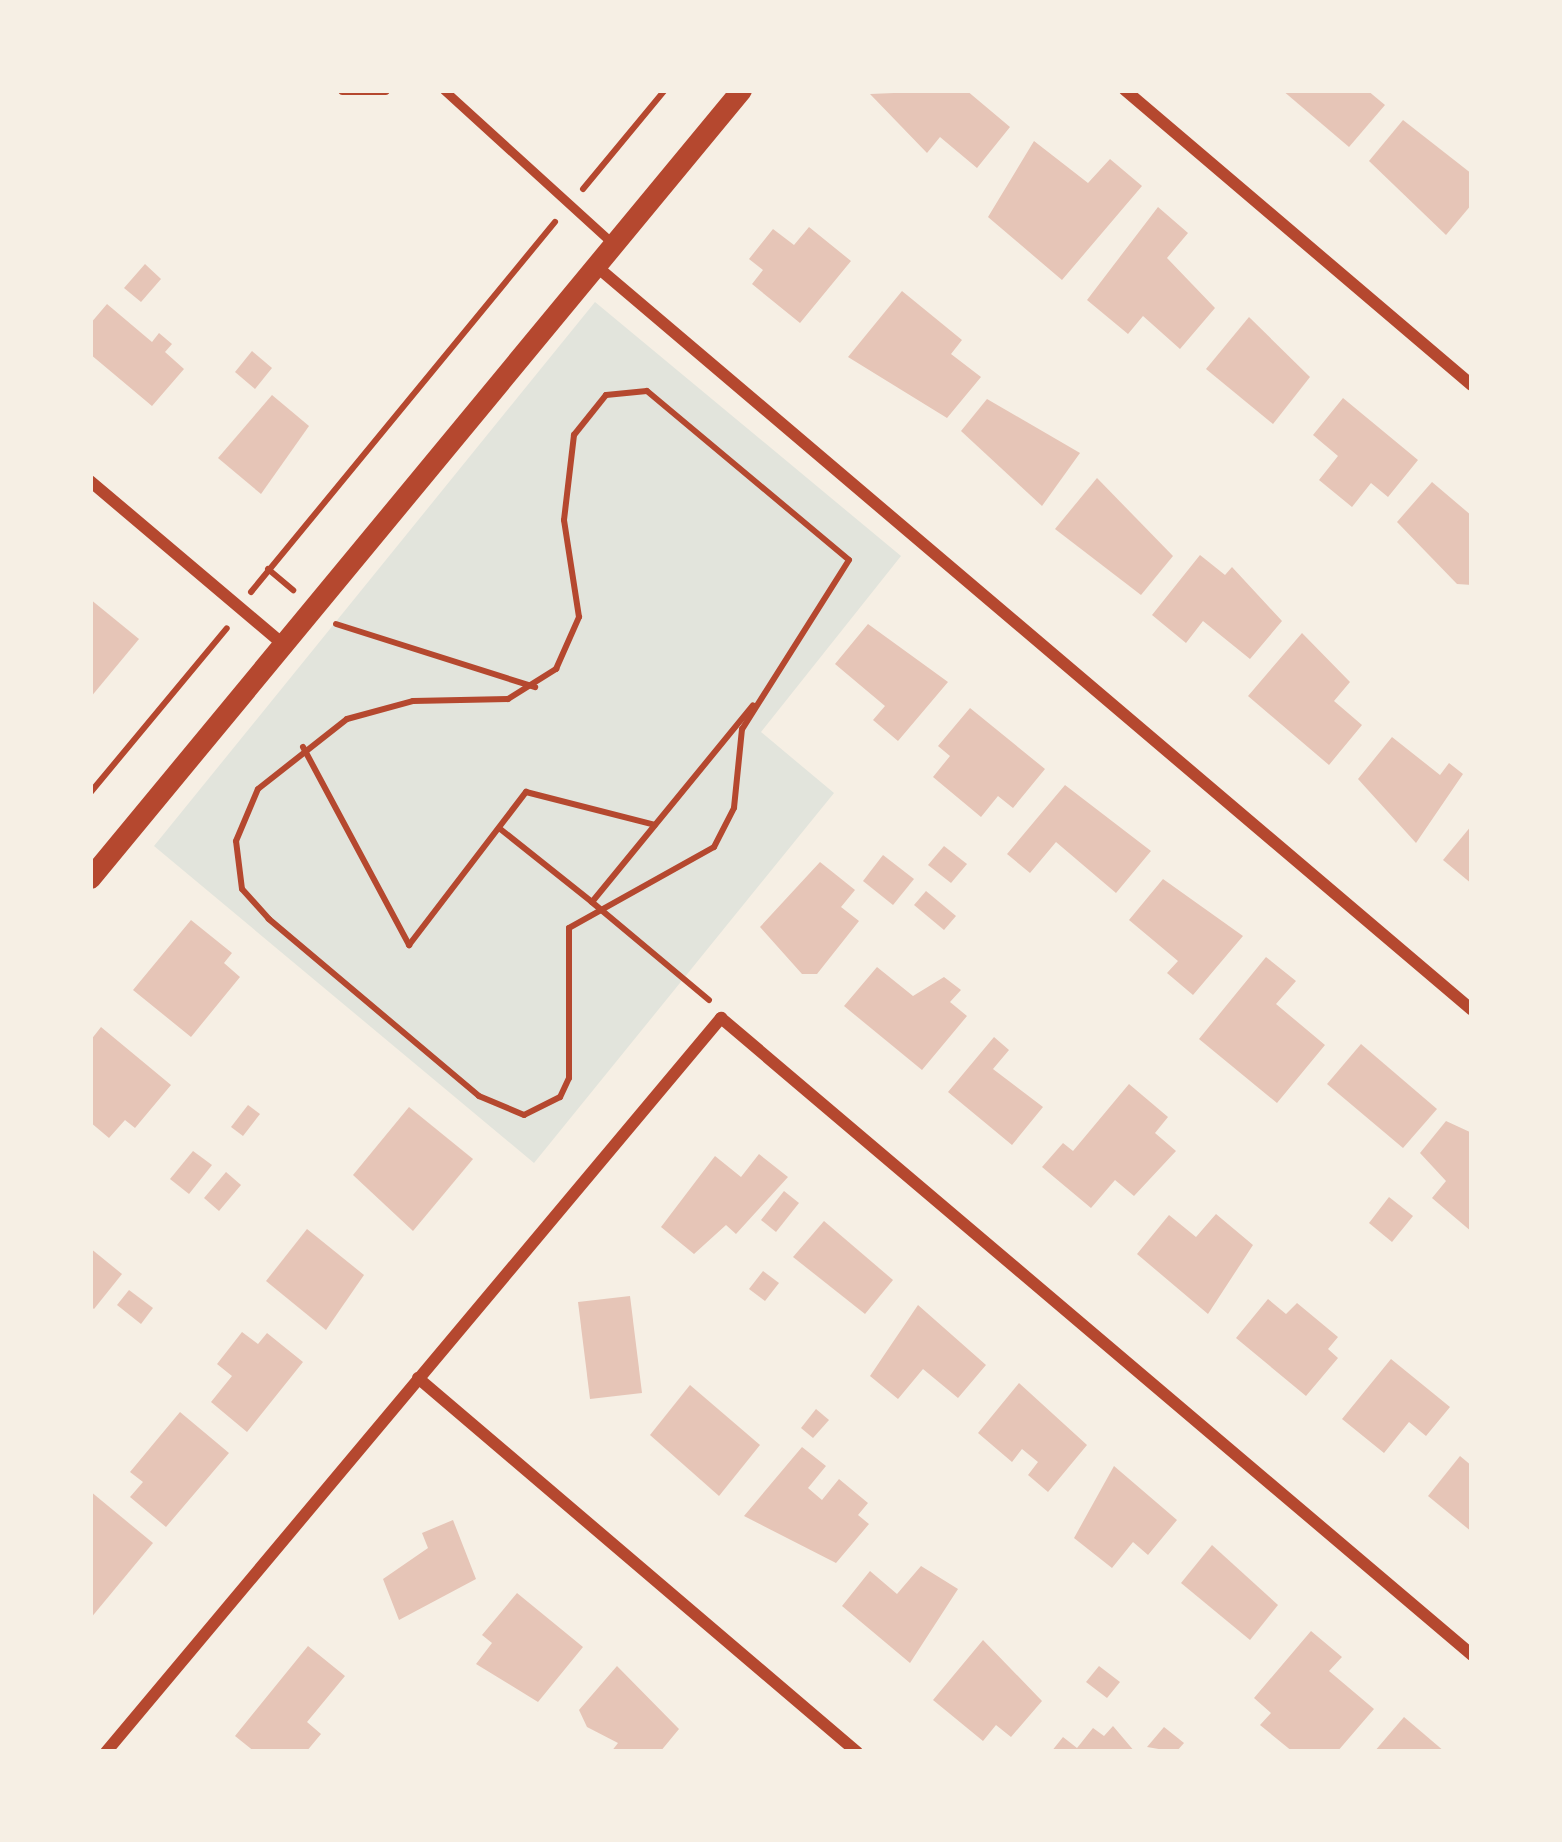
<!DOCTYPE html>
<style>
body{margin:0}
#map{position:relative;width:1562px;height:1842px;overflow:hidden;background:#f6efe4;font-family:Poppins,sans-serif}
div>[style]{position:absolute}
.green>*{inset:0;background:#e2e4dc}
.building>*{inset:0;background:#e6c5b7}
.path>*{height:6px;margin:-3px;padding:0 3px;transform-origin:3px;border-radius:3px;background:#b5482f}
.service>*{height:9px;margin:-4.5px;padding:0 4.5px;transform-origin:4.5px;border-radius:4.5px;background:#b5482f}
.minor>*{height:12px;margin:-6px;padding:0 6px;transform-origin:6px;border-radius:6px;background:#b5482f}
.tertiary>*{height:21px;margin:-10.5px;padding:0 10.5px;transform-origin:10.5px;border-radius:10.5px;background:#b5482f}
span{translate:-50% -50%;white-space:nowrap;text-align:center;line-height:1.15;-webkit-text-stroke:9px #f6efe4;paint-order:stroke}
.frame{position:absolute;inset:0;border:93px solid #f6efe4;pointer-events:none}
</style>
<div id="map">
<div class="green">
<div style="clip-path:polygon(595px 302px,901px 556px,761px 732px,834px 793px,534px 1163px,154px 846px)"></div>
</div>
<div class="building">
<div style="clip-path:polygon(966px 90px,1010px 127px,977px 168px,940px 137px,927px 153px,870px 94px)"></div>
<div style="clip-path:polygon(1282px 90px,1367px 90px,1385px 105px,1349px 147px)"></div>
<div style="clip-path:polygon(1403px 120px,1472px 174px,1472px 204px,1446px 235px,1369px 161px)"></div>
<div style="clip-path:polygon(1034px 141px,1088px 183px,1110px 159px,1142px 186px,1062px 280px,988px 217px)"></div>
<div style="clip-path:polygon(1158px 207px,1188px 233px,1167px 258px,1215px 308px,1180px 349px,1143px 316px,1128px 334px,1087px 300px)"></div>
<div style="clip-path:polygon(809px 227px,851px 261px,800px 323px,752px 284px,763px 270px,749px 259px,773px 229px,794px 245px)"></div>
<div style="clip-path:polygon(145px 264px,161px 279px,141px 302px,124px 288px)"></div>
<div style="clip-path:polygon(902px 291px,962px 340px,951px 354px,981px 377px,947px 418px,848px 357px)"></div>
<div style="clip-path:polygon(107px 304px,152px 342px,159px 333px,172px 344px,165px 352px,184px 369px,152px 406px,90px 354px,90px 324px)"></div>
<div style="clip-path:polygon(1249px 317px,1310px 377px,1273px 424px,1206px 369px)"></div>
<div style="clip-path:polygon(252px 351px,272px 368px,255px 389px,235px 372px)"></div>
<div style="clip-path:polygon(272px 395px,309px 426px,261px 494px,218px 458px)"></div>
<div style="clip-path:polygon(1343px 398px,1418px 460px,1388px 497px,1371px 483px,1352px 507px,1319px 480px,1338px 456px,1313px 435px)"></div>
<div style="clip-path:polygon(987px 399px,1080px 453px,1042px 506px,961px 431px)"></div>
<div style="clip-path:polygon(1097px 478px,1173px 556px,1141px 595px,1055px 529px)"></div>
<div style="clip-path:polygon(1432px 482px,1472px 516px,1472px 585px,1457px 584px,1397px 522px)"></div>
<div style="clip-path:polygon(1200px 555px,1225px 575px,1232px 567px,1282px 621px,1250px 659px,1203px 621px,1186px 643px,1152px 615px)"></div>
<div style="clip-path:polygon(90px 599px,139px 639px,90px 698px)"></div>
<div style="clip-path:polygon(868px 624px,948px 682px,898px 741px,873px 720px,885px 706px,835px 664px)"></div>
<div style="clip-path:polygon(1302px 633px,1350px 682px,1334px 701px,1362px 725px,1329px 765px,1248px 696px)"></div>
<div style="clip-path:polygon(970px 708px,1045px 769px,1013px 808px,998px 796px,981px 817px,933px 777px,950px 756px,938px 746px)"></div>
<div style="clip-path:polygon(1392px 737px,1440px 775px,1449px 763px,1463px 774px,1416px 843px,1358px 779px)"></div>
<div style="clip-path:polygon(1065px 785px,1151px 851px,1116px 893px,1056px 842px,1030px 873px,1007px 854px)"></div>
<div style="clip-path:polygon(1472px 825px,1472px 884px,1443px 860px)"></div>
<div style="clip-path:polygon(944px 846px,967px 864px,951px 883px,928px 865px)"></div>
<div style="clip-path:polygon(883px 855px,914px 879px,893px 905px,863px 881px)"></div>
<div style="clip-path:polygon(820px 862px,855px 890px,841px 907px,859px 921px,817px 974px,802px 974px,760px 927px)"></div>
<div style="clip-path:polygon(1163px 879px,1243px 936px,1193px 995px,1167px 973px,1178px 961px,1129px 920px)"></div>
<div style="clip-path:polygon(926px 891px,956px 916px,944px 930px,914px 905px)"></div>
<div style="clip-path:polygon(191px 920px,232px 953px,224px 963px,240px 977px,191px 1037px,133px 990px)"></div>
<div style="clip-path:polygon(1266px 957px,1296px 981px,1276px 1004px,1325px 1045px,1277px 1103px,1199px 1039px)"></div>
<div style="clip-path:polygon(877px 967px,913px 996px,944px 977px,961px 990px,950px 1002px,967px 1016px,922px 1070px,844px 1006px)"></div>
<div style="clip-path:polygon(101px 1027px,171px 1085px,135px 1128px,125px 1120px,109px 1138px,90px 1122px,90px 1041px)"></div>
<div style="clip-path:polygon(994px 1037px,1009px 1050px,993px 1069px,1043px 1107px,1012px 1145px,948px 1092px)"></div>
<div style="clip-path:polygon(1361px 1044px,1437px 1109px,1403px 1148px,1327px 1084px)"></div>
<div style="clip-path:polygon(1129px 1084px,1168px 1117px,1155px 1133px,1176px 1151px,1134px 1196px,1115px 1180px,1091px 1208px,1042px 1167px,1063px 1143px,1073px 1151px)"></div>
<div style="clip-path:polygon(248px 1105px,260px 1114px,243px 1136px,231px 1127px)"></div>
<div style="clip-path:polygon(409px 1107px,473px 1159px,413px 1231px,353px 1175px)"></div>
<div style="clip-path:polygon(1446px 1121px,1472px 1133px,1472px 1232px,1432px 1198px,1446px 1181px,1420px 1153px)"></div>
<div style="clip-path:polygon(193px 1151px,212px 1165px,189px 1194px,170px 1179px)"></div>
<div style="clip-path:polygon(759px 1154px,788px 1177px,736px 1234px,726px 1225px,694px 1254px,661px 1227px,715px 1156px,741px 1177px)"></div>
<div style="clip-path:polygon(226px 1172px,241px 1185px,219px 1211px,204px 1198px)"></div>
<div style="clip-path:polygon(784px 1191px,799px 1203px,776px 1232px,761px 1220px)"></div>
<div style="clip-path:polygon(1389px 1197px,1413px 1216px,1392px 1242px,1369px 1223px)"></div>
<div style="clip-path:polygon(1216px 1214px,1253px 1245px,1208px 1314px,1137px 1254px,1169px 1215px,1196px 1237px)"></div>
<div style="clip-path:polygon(824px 1221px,893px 1280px,865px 1314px,793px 1257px)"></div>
<div style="clip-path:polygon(307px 1229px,364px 1275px,326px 1330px,266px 1281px)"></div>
<div style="clip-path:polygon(90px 1248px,122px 1274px,94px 1309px,90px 1306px)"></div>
<div style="clip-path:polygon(763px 1271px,779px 1283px,765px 1301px,749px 1289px)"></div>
<div style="clip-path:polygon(129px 1290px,153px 1308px,141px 1324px,117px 1305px)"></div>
<div style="clip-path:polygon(630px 1296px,642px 1393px,590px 1399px,578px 1302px)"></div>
<div style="clip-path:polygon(1268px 1299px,1286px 1314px,1297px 1303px,1338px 1337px,1328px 1349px,1338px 1358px,1306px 1396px,1236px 1338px)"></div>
<div style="clip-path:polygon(918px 1305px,986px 1365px,958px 1398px,923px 1369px,898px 1399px,870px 1376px)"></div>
<div style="clip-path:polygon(242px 1332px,258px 1344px,267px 1333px,303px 1362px,247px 1432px,211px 1402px,232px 1376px,217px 1364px)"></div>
<div style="clip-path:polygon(1391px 1359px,1450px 1407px,1426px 1436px,1409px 1422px,1384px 1453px,1342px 1419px)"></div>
<div style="clip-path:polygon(1019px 1383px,1087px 1445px,1048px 1492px,1028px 1475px,1038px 1462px,1022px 1449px,1012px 1462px,978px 1433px)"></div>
<div style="clip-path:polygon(690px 1385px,760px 1445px,719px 1496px,650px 1435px)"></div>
<div style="clip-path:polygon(816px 1409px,829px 1420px,813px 1438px,801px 1428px)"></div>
<div style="clip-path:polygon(180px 1412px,229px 1453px,166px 1527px,130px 1497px,143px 1482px,130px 1472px)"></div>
<div style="clip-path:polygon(802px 1447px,826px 1466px,808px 1488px,822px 1500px,839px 1479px,868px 1503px,858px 1515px,869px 1524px,836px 1563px,744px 1516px)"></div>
<div style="clip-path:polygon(1460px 1456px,1472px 1466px,1472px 1532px,1428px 1496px)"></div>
<div style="clip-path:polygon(1114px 1466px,1177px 1520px,1148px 1555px,1133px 1542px,1112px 1568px,1074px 1538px)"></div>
<div style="clip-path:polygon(90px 1491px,153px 1543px,90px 1619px)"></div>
<div style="clip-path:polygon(453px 1520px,476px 1579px,399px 1620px,383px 1579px,428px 1548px,422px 1533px)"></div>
<div style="clip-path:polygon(1212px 1545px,1278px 1605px,1250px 1640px,1181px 1583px)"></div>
<div style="clip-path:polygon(921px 1566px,958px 1589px,910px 1663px,842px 1606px,870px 1571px,897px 1594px)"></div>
<div style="clip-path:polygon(517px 1593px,583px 1647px,538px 1702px,476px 1664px,492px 1643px,482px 1635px)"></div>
<div style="clip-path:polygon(1311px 1631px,1342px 1657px,1329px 1671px,1374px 1709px,1337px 1752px,1293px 1752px,1260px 1725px,1271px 1713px,1254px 1698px)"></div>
<div style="clip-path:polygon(983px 1640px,1042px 1701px,1011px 1737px,996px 1725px,983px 1741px,933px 1700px)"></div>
<div style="clip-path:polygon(308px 1646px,345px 1676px,307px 1722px,321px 1734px,306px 1752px,255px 1752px,235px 1736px)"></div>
<div style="clip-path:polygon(617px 1666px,679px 1729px,660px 1752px,611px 1752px,618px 1743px,587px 1727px,579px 1710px)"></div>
<div style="clip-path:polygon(1099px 1666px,1120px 1682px,1107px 1698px,1086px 1682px)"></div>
<div style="clip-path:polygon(1404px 1717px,1445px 1752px,1374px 1752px)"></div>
<div style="clip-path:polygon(1113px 1726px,1135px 1752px,1051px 1752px,1063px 1737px,1077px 1748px,1093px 1728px,1104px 1736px)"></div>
<div style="clip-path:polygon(1164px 1727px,1184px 1743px,1176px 1752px,1147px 1747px)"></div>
</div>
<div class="path">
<div style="left:583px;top:189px;width:129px;rotate:-50.4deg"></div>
<div style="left:647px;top:391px;width:263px;rotate:39.9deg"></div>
<div style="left:849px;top:560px;width:200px;rotate:122.3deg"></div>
<div style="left:742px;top:729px;width:79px;rotate:95.8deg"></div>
<div style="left:734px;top:808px;width:44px;rotate:117.1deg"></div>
<div style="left:714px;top:847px;width:166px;rotate:150.8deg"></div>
<div style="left:569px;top:928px;width:150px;rotate:90deg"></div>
<div style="left:569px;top:1078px;width:21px;rotate:115deg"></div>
<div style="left:560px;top:1097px;width:40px;rotate:153.4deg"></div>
<div style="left:524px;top:1115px;width:49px;rotate:-157.1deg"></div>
<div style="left:479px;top:1096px;width:275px;rotate:-139.9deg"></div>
<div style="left:269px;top:919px;width:40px;rotate:-132deg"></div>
<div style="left:242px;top:889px;width:48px;rotate:-97.1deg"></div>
<div style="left:236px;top:841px;width:56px;rotate:-67.1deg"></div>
<div style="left:258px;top:789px;width:113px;rotate:-38.2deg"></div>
<div style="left:347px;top:719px;width:68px;rotate:-15.3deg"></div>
<div style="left:413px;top:701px;width:95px;rotate:-1.2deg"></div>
<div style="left:508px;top:699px;width:57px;rotate:-32deg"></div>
<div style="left:556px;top:669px;width:57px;rotate:-66.1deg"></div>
<div style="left:579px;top:617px;width:98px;rotate:-98.8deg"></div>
<div style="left:564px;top:520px;width:86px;rotate:-83.3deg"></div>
<div style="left:574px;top:435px;width:51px;rotate:-51.3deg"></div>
<div style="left:606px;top:395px;width:41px;rotate:-5.6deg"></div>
<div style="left:268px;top:569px;width:33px;rotate:40deg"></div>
<div style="left:251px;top:592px;width:479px;rotate:-50.6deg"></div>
<div style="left:336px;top:624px;width:209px;rotate:17.6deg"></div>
<div style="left:303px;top:747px;width:225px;rotate:61.8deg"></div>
<div style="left:409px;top:945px;width:193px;rotate:-52.6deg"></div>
<div style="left:526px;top:792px;width:133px;rotate:14.3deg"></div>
<div style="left:90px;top:793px;width:214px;rotate:-50.3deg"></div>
<div style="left:499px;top:828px;width:119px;rotate:38.5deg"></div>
<div style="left:709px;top:1000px;width:153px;rotate:-140.1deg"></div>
<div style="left:592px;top:902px;width:254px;rotate:-50.7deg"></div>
</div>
<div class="service">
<div style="left:342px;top:90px;width:43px"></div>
<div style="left:444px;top:90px;width:229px;rotate:42.3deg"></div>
</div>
<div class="minor">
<div style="left:1125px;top:90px;width:455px;rotate:40.4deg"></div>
<div style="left:596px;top:266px;width:1149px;rotate:40.34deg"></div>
<div style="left:90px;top:481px;width:253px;rotate:40.2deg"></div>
<div style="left:418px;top:1378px;width:577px;rotate:40.43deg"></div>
<div style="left:106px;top:1752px;width:958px;rotate:-50.04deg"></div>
<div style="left:721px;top:1018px;width:985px;rotate:40.3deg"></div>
</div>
<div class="tertiary">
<div style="left:90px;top:878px;width:1022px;rotate:-50.44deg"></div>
</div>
<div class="frame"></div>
</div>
